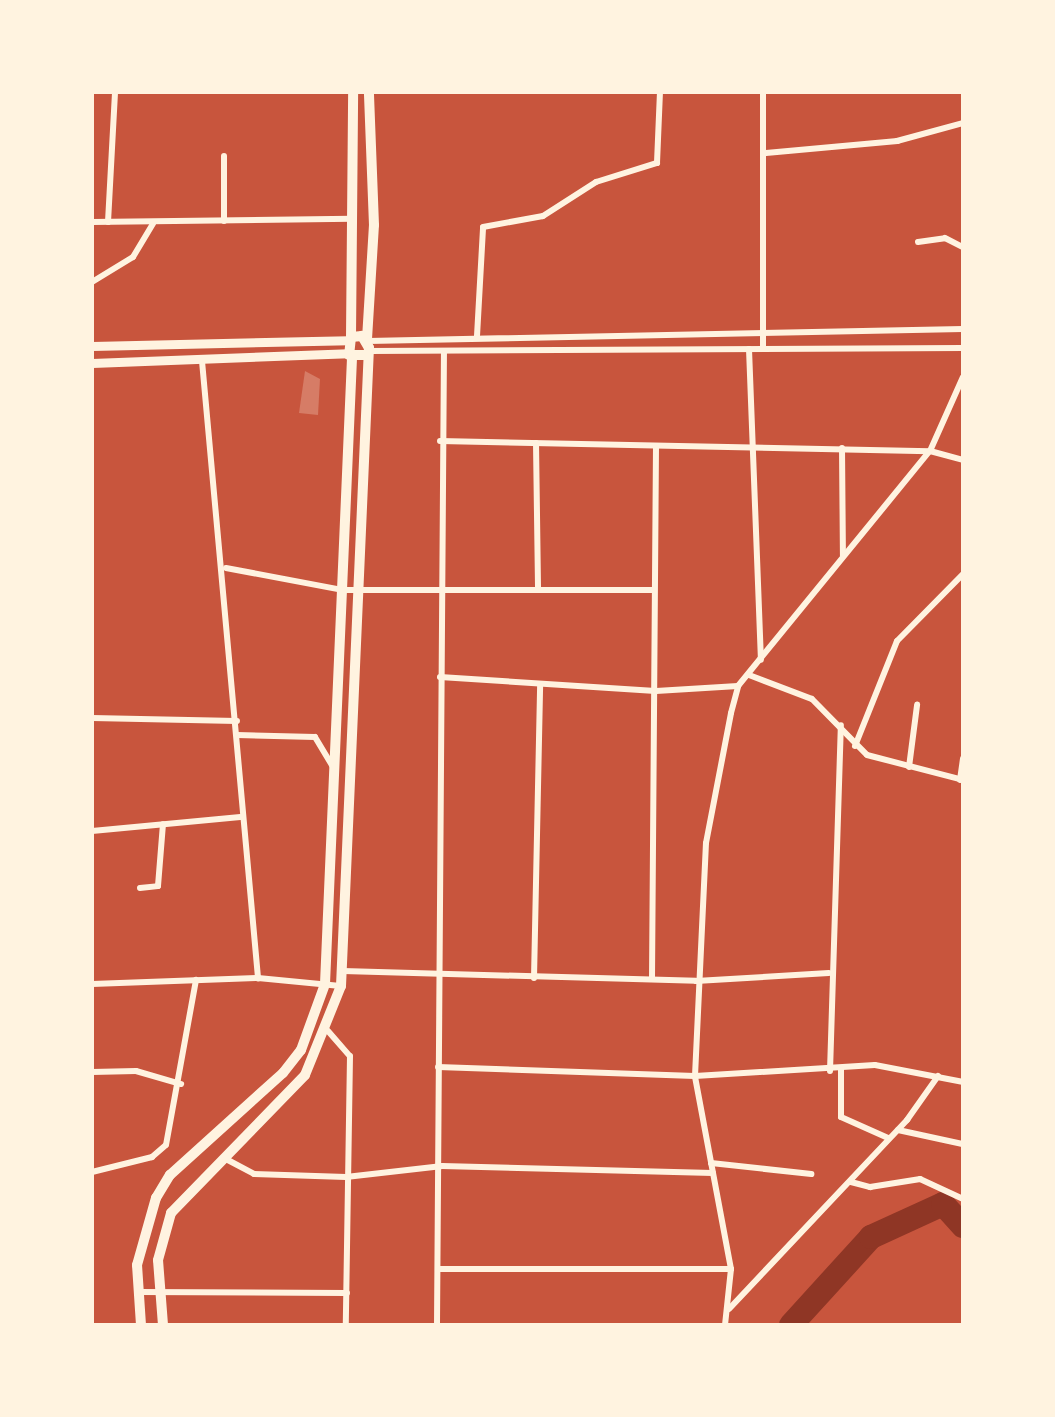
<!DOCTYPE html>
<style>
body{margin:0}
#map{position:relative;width:1055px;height:1417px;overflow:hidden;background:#c8553d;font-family:"Titillium Web",sans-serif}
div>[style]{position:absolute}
.river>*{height:24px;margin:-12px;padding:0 12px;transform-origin:12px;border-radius:12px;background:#8f3625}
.building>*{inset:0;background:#d67c66}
.minor>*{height:6px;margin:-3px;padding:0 3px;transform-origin:3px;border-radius:3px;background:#fff3e0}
.secondary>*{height:9px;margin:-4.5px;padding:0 4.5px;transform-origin:4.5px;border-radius:4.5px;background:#fff3e0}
.primary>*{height:10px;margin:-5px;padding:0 5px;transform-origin:5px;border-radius:5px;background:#fff3e0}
span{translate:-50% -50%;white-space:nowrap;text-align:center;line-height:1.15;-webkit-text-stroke:8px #fff3e0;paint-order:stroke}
.frame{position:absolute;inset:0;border:94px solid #fff3e0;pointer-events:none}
</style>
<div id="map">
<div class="river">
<div style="left:791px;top:1325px;width:119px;rotate:-47.7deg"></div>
<div style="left:871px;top:1237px;width:79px;rotate:-24.6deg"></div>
<div style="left:943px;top:1204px;width:30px;rotate:48deg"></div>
</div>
<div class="building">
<div style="clip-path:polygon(305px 371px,320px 379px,318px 415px,299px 413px)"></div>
</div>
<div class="minor">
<div style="left:766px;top:153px;width:132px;rotate:-5.2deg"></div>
<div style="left:897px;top:141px;width:68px;rotate:-15.3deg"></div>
<div style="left:224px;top:221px;width:65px;rotate:-90deg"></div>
<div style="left:92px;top:222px;width:260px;rotate:-0.7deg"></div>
<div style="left:108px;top:222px;width:130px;rotate:-86.9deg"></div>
<div style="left:918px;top:242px;width:27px;rotate:-8deg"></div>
<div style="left:945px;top:238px;width:20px;rotate:27deg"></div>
<div style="left:92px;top:282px;width:48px;rotate:-31.4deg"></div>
<div style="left:133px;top:257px;width:39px;rotate:-59deg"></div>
<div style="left:477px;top:336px;width:109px;rotate:-86.8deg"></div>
<div style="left:483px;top:227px;width:61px;rotate:-10.4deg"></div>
<div style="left:543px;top:216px;width:63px;rotate:-32.7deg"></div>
<div style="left:596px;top:182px;width:64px;rotate:-17.3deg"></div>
<div style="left:657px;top:163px;width:71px;rotate:-87.6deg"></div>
<div style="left:368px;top:341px;width:595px;rotate:-1.16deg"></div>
<div style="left:763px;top:348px;width:256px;rotate:-90deg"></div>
<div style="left:749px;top:349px;width:311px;rotate:87.8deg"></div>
<div style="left:369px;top:351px;width:594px;rotate:-0.29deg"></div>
<div style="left:202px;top:361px;width:620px;rotate:84.81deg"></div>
<div style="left:440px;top:441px;width:490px;rotate:1.2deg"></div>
<div style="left:930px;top:451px;width:34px;rotate:15deg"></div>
<div style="left:536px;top:443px;width:147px;rotate:89.2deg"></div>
<div style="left:842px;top:448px;width:108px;rotate:89.5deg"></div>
<div style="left:226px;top:568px;width:118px;rotate:10.7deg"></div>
<div style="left:342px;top:590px;width:311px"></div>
<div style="left:749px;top:675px;width:67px;rotate:20.9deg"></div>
<div style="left:812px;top:699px;width:78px;rotate:45.5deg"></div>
<div style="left:867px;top:755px;width:99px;rotate:14.6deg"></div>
<div style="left:440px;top:677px;width:216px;rotate:3.7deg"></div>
<div style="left:656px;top:691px;width:82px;rotate:-3.5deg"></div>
<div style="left:92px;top:718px;width:145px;rotate:1.2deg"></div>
<div style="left:237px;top:735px;width:78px;rotate:1.5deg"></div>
<div style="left:315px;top:737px;width:37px;rotate:59deg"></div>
<div style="left:855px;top:746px;width:113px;rotate:-68.2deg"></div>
<div style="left:897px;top:641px;width:94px;rotate:-45.4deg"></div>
<div style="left:909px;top:767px;width:63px;rotate:-82.6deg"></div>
<div style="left:960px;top:780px;width:22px;rotate:-82deg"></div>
<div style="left:92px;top:831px;width:149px;rotate:-5.4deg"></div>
<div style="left:140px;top:888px;width:18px;rotate:-6deg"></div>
<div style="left:158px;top:886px;width:62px;rotate:-85.4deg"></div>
<div style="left:343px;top:971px;width:353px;rotate:1.6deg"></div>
<div style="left:696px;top:981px;width:133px;rotate:-3.4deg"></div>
<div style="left:534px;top:978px;width:293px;rotate:-88.8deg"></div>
<div style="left:652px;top:979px;width:532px;rotate:-89.57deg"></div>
<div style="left:92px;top:984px;width:166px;rotate:-2.1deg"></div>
<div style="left:258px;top:978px;width:83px;rotate:5.5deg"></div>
<div style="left:328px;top:1031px;width:33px;rotate:49deg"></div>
<div style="left:350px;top:1056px;width:269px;rotate:90.9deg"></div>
<div style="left:438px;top:1067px;width:257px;rotate:2deg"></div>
<div style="left:695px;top:1076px;width:180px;rotate:-3.5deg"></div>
<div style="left:875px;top:1065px;width:90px;rotate:10.9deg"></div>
<div style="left:841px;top:1069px;width:48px;rotate:90deg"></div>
<div style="left:841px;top:1117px;width:51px;rotate:24.1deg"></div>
<div style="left:830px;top:1071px;width:346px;rotate:-88.2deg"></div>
<div style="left:92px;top:1072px;width:44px;rotate:-1.3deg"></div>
<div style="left:136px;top:1071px;width:47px;rotate:16.1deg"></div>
<div style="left:898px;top:1130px;width:66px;rotate:12.2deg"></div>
<div style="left:224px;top:1158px;width:34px;rotate:28deg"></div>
<div style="left:254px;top:1174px;width:92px;rotate:1.9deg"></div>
<div style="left:346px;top:1177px;width:97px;rotate:-6.5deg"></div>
<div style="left:442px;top:1166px;width:271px;rotate:1.5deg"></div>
<div style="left:711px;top:1163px;width:101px;rotate:6.3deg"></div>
<div style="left:92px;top:1172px;width:62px;rotate:-14deg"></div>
<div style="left:152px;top:1157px;width:18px;rotate:-41deg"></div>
<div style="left:166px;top:1145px;width:168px;rotate:-79.7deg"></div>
<div style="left:851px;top:1182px;width:20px;rotate:15deg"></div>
<div style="left:870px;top:1187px;width:51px;rotate:-9.1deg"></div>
<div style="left:920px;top:1179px;width:47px;rotate:24.9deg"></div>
<div style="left:440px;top:1269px;width:291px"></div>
<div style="left:138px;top:1292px;width:209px;rotate:0.3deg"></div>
<div style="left:729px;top:1309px;width:260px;rotate:-46.7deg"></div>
<div style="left:907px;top:1120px;width:54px;rotate:-54.8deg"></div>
<div style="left:437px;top:1325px;width:972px;rotate:-89.59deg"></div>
<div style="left:725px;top:1325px;width:56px;rotate:-83.9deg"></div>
<div style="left:731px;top:1269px;width:196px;rotate:-100.6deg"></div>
<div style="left:695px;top:1076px;width:233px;rotate:-87.3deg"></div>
<div style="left:706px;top:843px;width:132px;rotate:-79.1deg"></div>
<div style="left:731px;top:713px;width:28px;rotate:-75deg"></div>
<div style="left:738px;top:686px;width:303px;rotate:-50.8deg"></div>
<div style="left:930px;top:451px;width:81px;rotate:-66deg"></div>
</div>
<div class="secondary">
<div style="left:92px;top:346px;width:256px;rotate:-1.3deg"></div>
<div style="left:92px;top:363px;width:256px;rotate:-2.2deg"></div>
</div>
<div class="primary">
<div style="left:351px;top:337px;width:245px;rotate:-89.5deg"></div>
<div style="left:367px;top:339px;width:114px;rotate:-86.5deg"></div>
<div style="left:374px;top:225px;width:133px;rotate:-92.2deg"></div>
<div style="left:141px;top:1325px;width:60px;rotate:-93.8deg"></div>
<div style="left:137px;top:1265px;width:70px;rotate:-74.2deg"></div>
<div style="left:156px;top:1198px;width:27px;rotate:-59deg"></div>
<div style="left:170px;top:1175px;width:152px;rotate:-42.1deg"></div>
<div style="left:283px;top:1073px;width:29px;rotate:-52deg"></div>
<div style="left:301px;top:1050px;width:70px;rotate:-70deg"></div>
<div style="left:325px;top:984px;width:628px;rotate:-87.53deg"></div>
<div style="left:163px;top:1325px;width:65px;rotate:-94.4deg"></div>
<div style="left:158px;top:1260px;width:49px;rotate:-74.5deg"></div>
<div style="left:171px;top:1213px;width:192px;rotate:-45.8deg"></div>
<div style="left:305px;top:1075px;width:96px;rotate:-68deg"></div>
<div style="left:341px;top:986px;width:639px;rotate:-87.49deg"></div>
<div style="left:369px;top:348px;width:14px;rotate:-120deg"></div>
<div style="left:362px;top:336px;width:11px;rotate:175deg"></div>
<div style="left:351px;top:337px;width:18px;rotate:96deg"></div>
<div style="left:349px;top:355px;width:17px"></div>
</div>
<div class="frame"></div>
</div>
